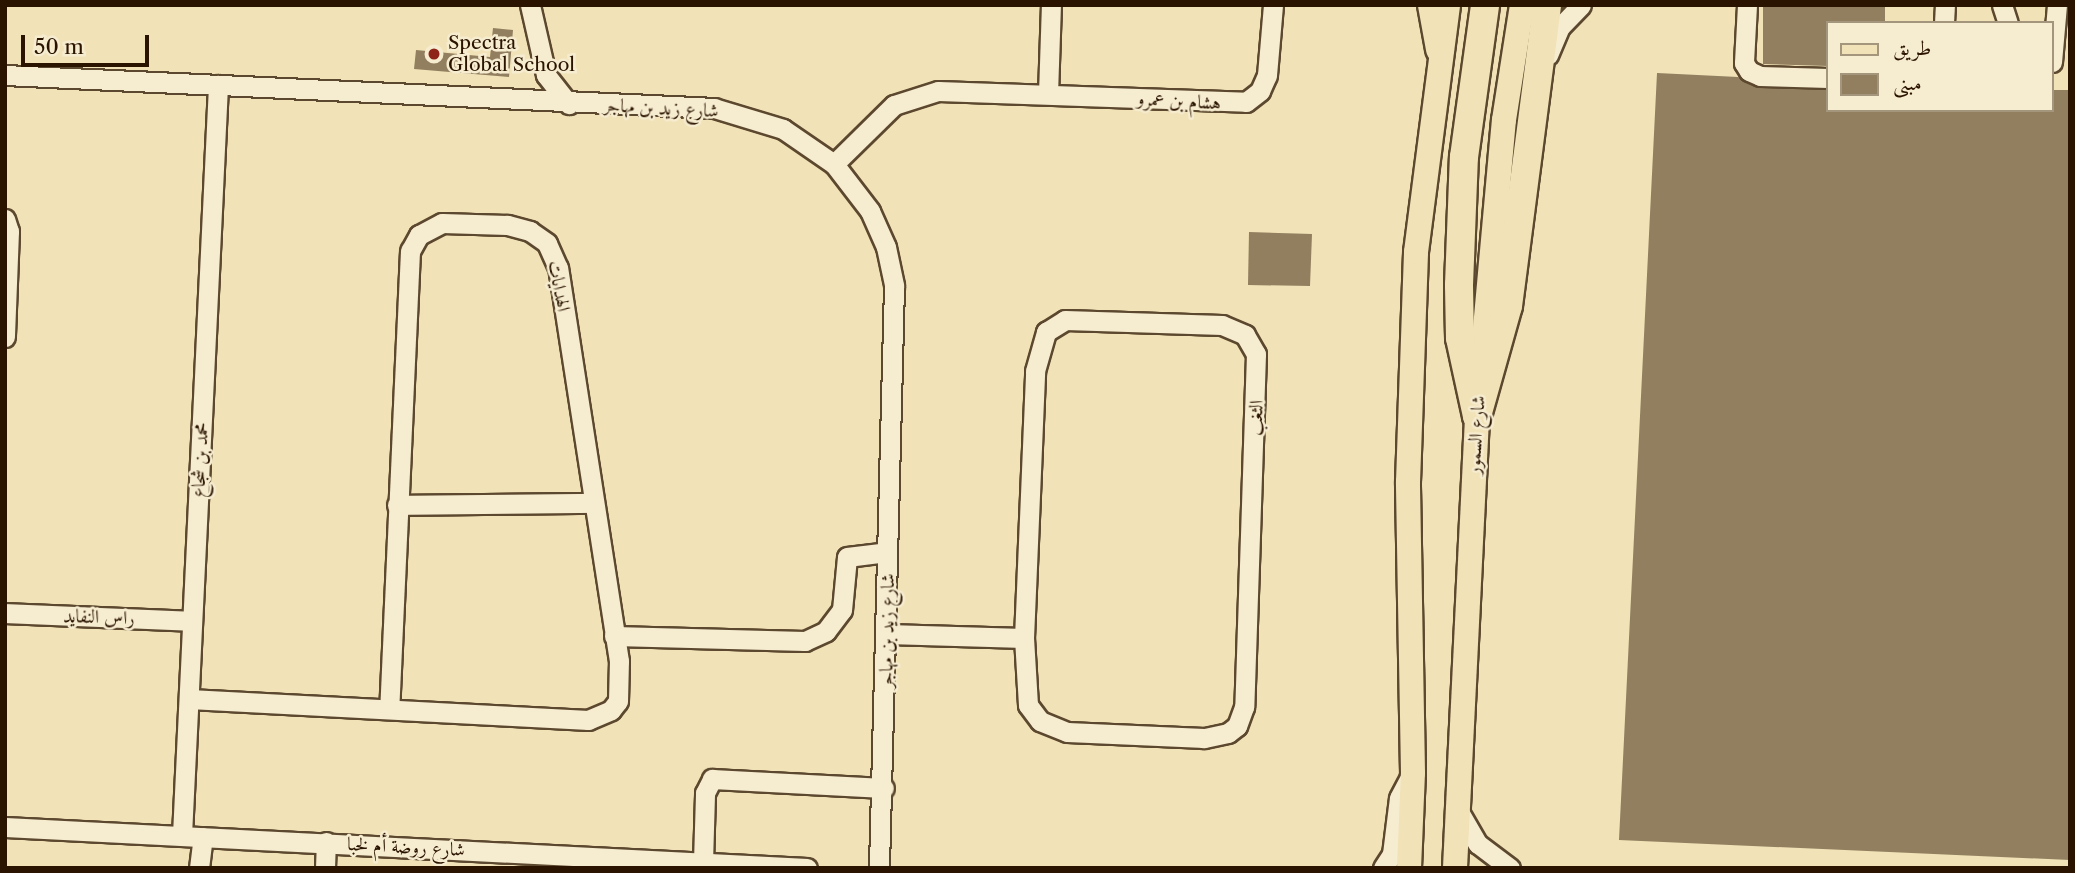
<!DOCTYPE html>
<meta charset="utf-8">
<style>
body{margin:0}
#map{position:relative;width:2075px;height:873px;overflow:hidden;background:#f1e2b7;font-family:"Libre Caslon Text",Amiri,serif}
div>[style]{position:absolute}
.building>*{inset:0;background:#917f5f}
.roads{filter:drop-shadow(2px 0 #5c482e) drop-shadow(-2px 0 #5c482e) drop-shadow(0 2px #5c482e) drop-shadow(0 -2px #5c482e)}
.minor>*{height:19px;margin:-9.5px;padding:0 9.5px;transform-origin:9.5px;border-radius:9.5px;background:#f6ecd0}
.major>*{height:24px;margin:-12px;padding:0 12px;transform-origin:12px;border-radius:12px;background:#f1e2b7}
.highway>*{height:28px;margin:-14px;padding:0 14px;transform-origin:14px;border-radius:14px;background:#f1e2b7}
.dots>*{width:19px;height:19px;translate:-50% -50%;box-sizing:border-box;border:4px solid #f6ecd0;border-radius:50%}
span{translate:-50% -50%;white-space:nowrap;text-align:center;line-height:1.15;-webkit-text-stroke:5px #f6ecd0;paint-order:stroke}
.poi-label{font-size:19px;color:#2a1400}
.left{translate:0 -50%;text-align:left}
.street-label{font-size:19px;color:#2a1400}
.frame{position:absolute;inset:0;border:7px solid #2a1400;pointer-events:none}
.legend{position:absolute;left:1826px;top:21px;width:228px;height:91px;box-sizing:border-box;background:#f6ecd0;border:2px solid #a4967d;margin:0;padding:9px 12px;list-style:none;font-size:21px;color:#2a1400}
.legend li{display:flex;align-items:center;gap:14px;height:35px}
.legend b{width:35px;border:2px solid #a4967d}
.scale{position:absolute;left:21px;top:35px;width:128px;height:32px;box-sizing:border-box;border:4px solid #2a1400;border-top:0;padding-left:9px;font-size:21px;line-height:24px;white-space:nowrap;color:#2a1400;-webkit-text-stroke:5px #f6ecd0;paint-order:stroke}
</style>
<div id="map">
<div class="building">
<div style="clip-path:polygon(1763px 5px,1885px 5px,1885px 23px,1828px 23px,1828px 66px,1763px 64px)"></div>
<div style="clip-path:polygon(493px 28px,513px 30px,509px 77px,414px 69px,416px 50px,490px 57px)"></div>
<div style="clip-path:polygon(1657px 73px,1738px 77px,1760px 88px,1828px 90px,1828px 110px,2052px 110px,2052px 90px,2070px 90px,2070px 860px,1619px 840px)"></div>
<div style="clip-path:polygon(1249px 232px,1312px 234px,1310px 286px,1248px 285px)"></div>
</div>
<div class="roads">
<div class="minor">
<div style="left:530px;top:5px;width:72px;rotate:77.1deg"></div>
<div style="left:546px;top:75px;width:37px;rotate:52deg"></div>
<div style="left:1747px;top:5px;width:58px;rotate:93deg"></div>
<div style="left:1744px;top:63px;width:9px;rotate:58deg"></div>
<div style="left:1749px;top:71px;width:12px;rotate:24deg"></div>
<div style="left:1760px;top:76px;width:68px;rotate:1.7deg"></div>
<div style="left:2002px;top:5px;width:19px;rotate:72deg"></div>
<div style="left:1944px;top:23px;width:18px;rotate:-87deg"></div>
<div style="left:1548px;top:55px;width:30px;rotate:-67deg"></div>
<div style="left:1560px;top:27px;width:30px;rotate:-46deg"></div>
<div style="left:2052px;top:62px;width:57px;rotate:-85deg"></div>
<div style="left:5px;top:75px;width:710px;rotate:2.66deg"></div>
<div style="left:714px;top:108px;width:72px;rotate:16.9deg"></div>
<div style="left:783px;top:129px;width:62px;rotate:34.5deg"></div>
<div style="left:834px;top:164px;width:59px;rotate:52.5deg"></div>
<div style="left:870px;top:211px;width:39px;rotate:66deg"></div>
<div style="left:886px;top:247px;width:40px;rotate:78deg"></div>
<div style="left:894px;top:286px;width:582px;rotate:91.48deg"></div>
<div style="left:1048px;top:94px;width:89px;rotate:-88.1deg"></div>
<div style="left:834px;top:164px;width:84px;rotate:-44.5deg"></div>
<div style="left:894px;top:105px;width:46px;rotate:-17.7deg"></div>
<div style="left:938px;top:91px;width:308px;rotate:2deg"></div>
<div style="left:1246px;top:102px;width:18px;rotate:-38deg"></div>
<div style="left:1260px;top:91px;width:17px;rotate:-66deg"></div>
<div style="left:1267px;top:75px;width:70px;rotate:-85.1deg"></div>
<div style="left:5px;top:219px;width:13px;rotate:72deg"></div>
<div style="left:9px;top:231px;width:106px;rotate:92.2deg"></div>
<div style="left:1065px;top:320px;width:157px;rotate:1.8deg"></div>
<div style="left:1222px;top:325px;width:25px;rotate:23deg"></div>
<div style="left:1245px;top:335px;width:22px;rotate:60deg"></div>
<div style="left:1256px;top:354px;width:353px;rotate:91.9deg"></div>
<div style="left:1244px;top:707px;width:20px;rotate:110deg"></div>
<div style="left:1237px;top:726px;width:11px;rotate:142deg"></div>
<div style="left:1228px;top:733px;width:25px;rotate:168deg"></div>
<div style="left:1204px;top:738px;width:137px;rotate:-177.5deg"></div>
<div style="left:1067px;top:732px;width:29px;rotate:-158deg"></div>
<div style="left:1040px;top:721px;width:20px;rotate:-127deg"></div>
<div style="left:1028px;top:705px;width:67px;rotate:-93.4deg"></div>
<div style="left:1024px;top:638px;width:267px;rotate:-87.6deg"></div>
<div style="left:1035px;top:371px;width:41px;rotate:-74.2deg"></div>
<div style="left:1046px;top:332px;width:22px;rotate:-32deg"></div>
<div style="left:397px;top:505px;width:196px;rotate:-0.6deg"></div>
<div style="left:5px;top:613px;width:187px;rotate:2.4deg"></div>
<div style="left:887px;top:634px;width:137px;rotate:1.7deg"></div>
<div style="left:614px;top:636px;width:191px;rotate:1.5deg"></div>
<div style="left:805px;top:641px;width:23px;rotate:-25deg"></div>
<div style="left:826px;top:631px;width:26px;rotate:-53deg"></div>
<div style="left:842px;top:610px;width:53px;rotate:-84.6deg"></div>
<div style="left:847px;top:557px;width:40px;rotate:-7.1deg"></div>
<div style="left:189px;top:699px;width:400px;rotate:3deg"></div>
<div style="left:588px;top:720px;width:25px;rotate:-23deg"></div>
<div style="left:611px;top:710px;width:11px;rotate:-52deg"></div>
<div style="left:618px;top:701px;width:40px;rotate:-88.6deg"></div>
<div style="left:619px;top:661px;width:398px;rotate:-98.8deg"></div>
<div style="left:558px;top:268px;width:27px;rotate:-114deg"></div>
<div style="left:547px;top:243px;width:21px;rotate:-145deg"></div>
<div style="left:530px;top:231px;width:24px;rotate:-165deg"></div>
<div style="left:507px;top:225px;width:65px;rotate:-178.2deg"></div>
<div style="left:442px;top:223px;width:26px;rotate:152deg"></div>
<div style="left:419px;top:235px;width:18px;rotate:119deg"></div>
<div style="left:410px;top:251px;width:456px;rotate:92.6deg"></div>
<div style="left:1458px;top:810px;width:39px;rotate:60deg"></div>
<div style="left:1478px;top:844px;width:40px;rotate:37deg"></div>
<div style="left:5px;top:827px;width:803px;rotate:2.93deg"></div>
<div style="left:182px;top:835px;width:751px;rotate:-87.25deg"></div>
<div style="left:703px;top:862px;width:69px;rotate:-88.3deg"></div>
<div style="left:705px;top:793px;width:16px;rotate:-63deg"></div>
<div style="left:712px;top:779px;width:172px;rotate:3deg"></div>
<div style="left:199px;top:868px;width:31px;rotate:-83deg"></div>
<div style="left:325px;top:868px;width:26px;rotate:-88deg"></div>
<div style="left:1383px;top:868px;width:17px;rotate:-57deg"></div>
<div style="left:1392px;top:854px;width:56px;rotate:-82.9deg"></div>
<div style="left:1399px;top:798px;width:24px;rotate:-62deg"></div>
</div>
<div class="major">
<div style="left:1409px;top:868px;width:95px;rotate:-87.6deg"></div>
<div style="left:1413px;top:773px;width:291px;rotate:-91deg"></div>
<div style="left:1408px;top:482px;width:230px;rotate:-88deg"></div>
<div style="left:1416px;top:252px;width:249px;rotate:-82.6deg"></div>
<div style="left:1455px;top:868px;width:453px;rotate:-87.2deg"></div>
<div style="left:1477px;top:416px;width:297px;rotate:-84.8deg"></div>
<div style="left:1504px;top:120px;width:116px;rotate:-81.1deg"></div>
</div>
<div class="highway">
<div style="left:1432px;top:5px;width:45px;rotate:79.7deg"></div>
<div style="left:1477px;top:416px;width:114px;rotate:-74.3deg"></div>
<div style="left:1508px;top:306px;width:304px;rotate:-82.6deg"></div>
<div style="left:1477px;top:416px;width:80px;rotate:-102.3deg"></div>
<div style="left:1460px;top:338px;width:53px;rotate:-91.1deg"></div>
<div style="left:1459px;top:285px;width:128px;rotate:-87.8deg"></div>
<div style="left:1464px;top:157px;width:153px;rotate:-82.1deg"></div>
</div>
</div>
<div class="dots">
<div style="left:434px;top:54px;background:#8f2418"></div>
</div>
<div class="poi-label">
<span class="left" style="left:448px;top:54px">Spectra<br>Global School</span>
</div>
<div class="street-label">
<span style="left:1179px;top:101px;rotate:3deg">هشام بن عمرو</span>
<span style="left:661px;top:108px;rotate:3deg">شارع زيد بن مهاجر</span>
<span style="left:559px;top:286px;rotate:79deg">الهدايات</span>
<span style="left:1256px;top:418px;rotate:-88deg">الثغب</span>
<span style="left:1476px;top:435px;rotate:-86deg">شارع السمور</span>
<span style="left:200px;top:460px;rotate:-87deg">محمد بن شجاع</span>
<span style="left:99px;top:617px;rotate:2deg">راس النفايد</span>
<span style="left:887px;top:631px;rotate:-89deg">شارع زيد بن مهاجر</span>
<span style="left:406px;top:847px;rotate:3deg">شارع روضة أم لخبا</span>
</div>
<div class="frame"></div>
<ul class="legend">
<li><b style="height:9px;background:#f1e2b7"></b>طريق</li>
<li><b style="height:19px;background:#917f5f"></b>مبنى</li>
</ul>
<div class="scale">50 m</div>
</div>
